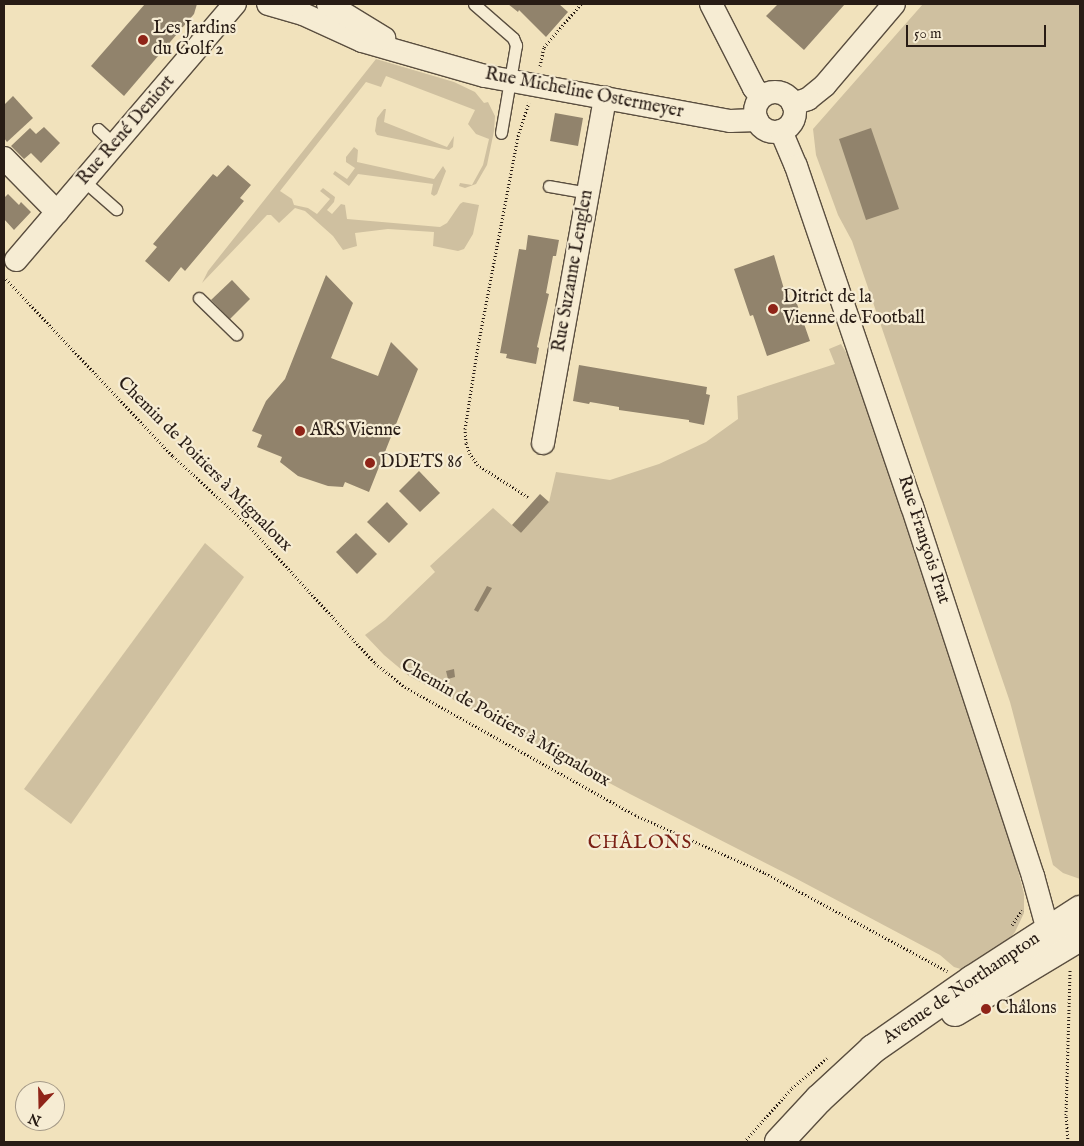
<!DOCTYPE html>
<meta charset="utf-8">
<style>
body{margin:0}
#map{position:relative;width:1084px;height:1146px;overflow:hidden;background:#f1e2bc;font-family:"IM FELL English",serif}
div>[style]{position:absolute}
.green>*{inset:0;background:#cfc0a0}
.building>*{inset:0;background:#91836c}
.path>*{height:3px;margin-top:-1.5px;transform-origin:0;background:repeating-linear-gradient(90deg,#281c15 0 1px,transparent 0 3.5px)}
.roads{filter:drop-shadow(1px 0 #5a4e3f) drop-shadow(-1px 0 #5a4e3f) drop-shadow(0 1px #5a4e3f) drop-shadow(0 -1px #5a4e3f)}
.lane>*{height:11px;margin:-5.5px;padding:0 5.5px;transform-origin:5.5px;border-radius:5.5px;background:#f6ecd3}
.street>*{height:22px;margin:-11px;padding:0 11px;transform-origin:11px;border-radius:11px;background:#f6ecd3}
.street>.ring{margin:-11px;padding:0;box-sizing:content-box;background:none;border:22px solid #f6ecd3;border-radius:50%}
.secondary>*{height:28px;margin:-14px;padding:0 14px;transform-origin:14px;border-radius:14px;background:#f6ecd3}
.dots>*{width:14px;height:14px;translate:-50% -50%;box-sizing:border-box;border:2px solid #f6ecd3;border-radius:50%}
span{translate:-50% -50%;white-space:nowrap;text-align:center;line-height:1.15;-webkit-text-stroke:4.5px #f6ecd3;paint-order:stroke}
.poi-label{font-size:18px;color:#281c15}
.left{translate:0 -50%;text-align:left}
.street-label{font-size:18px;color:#281c15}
.neighbourhood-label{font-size:19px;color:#7a1f14;letter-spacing:1px}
.frame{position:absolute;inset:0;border:5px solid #281c15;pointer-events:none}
.north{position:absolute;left:15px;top:1081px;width:50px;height:50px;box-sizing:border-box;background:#f6ecd3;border:1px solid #a49987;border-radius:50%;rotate:201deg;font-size:14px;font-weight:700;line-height:20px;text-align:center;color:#281c15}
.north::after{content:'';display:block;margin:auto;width:18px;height:22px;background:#8f2418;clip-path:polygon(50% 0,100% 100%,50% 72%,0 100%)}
.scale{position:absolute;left:906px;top:25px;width:140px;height:22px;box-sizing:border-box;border:2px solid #281c15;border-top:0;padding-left:6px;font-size:15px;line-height:18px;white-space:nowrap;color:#281c15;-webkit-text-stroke:4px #f6ecd3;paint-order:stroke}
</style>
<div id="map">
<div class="green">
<div style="clip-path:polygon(923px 4px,1080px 4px,1080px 879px,1063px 873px,1053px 865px,1010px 702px,852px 241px,838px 215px,816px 155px,813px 129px)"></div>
<div style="clip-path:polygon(376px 59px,454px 82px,475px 92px,484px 103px,488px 102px,495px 116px,494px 131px,487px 165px,476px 184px,465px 188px,459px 186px,460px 183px,472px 185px,483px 165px,489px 139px,476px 134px,468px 124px,475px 110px,386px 76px,381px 87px,366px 82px,280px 191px,292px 199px,294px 205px,308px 208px,317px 214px,330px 199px,320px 191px,323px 188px,335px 197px,334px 202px,327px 210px,332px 214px,341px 204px,345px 205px,347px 219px,440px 227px,447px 223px,460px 204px,463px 202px,479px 205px,473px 234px,464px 249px,458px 251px,433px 246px,434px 232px,388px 229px,355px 233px,357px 246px,343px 250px,333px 236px,305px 211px,295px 208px,279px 223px,271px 215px,267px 215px,202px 283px,208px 271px)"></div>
<div style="clip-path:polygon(384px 109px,386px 109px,384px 122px,447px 147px,454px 136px,453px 147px,449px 150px,377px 135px,375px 131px,377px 118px)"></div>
<div style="clip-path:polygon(354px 147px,358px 150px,357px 162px,434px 179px,443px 166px,446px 171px,437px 194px,434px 196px,431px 194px,433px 184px,358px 174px,349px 186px,333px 174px,335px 171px,347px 179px,355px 168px,346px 162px,346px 157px)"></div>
<div style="clip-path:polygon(841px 344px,850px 359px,859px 383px,1002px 807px,1024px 894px,1024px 913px,1015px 932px,1006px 943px,964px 970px,954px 967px,940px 955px,795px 878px,630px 794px,409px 676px,384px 655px,365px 635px,385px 620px,435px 572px,430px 566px,493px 508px,521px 533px,549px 502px,556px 472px,610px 480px,659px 464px,706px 442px,738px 419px,737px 396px,835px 364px,829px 349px)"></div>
<div style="clip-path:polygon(205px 543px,244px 577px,71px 824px,24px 789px)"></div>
</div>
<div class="building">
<div style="clip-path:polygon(145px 4px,197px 4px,194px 14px,124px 96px,91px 66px)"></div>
<div style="clip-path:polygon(508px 4px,559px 4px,568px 12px,546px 37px,519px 10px,518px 12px)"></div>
<div style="clip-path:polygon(778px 4px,845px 4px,804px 50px,766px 16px)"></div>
<div style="clip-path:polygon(13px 96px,33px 118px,7px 142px,4px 138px,4px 105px)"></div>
<div style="clip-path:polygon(555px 113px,583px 118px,578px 146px,550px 141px)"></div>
<div style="clip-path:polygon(44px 127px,60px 143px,41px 163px,31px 153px,24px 159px,11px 146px,30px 128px,36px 134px)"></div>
<div style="clip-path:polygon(871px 128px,899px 209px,866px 220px,839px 139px)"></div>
<div style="clip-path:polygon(228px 165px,251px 185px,240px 198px,244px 201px,185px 271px,181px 267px,169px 282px,145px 261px,157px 247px,153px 244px,213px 174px,217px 177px)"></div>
<div style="clip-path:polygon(8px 194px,19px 205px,21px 202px,31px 212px,14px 230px,4px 219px,4px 198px)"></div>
<div style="clip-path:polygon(528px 235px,559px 240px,556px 256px,553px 256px,546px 293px,549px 294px,537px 347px,539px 348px,536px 364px,506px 358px,507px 354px,500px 353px,519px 249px,526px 250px)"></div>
<div style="clip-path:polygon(774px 255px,784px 289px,790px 295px,789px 303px,796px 301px,810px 341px,767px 356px,753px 315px,750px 316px,734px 269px)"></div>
<div style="clip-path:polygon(326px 275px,353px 303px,331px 358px,378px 376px,391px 342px,418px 369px,369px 492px,345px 482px,343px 487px,328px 486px,298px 476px,280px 462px,282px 457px,257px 447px,262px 435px,252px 431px,266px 401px,285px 379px)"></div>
<div style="clip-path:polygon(232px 280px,250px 299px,230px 319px,211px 300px)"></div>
<div style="clip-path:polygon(579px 365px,707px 387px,706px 394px,710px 395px,704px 425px,689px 422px,689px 420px,619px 410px,619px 407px,596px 403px,590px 402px,589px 404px,573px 401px)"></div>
<div style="clip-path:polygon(419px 471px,440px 493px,420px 512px,399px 491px)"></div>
<div style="clip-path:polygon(540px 494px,549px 502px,521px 533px,512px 525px)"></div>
<div style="clip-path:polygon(387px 502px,408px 524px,389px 543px,367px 522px)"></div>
<div style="clip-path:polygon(356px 533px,377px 554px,357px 574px,336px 552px)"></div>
<div style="clip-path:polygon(487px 586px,492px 588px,478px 612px,474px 610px)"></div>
<div style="clip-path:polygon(454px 669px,455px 677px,448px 679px,446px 671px)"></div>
</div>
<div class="path">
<div style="left:540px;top:66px;width:19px;rotate:-78deg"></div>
<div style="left:544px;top:47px;width:57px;rotate:-49.3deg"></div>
<div style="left:6px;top:279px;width:243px;rotate:46.7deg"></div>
<div style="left:173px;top:456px;width:102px;rotate:42.6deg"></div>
<div style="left:248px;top:525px;width:188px;rotate:47.4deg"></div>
<div style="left:375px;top:663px;width:38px;rotate:39deg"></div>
<div style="left:405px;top:687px;width:263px;rotate:29.1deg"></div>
<div style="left:635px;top:815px;width:142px;rotate:24deg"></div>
<div style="left:765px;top:873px;width:207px;rotate:28.3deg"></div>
<div style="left:528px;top:497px;width:59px;rotate:-147.4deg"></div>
<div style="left:478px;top:465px;width:14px;rotate:-126deg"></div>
<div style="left:470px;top:454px;width:12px;rotate:-110deg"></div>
<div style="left:466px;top:443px;width:14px;rotate:-94deg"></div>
<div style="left:465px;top:429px;width:84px;rotate:-81.1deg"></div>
<div style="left:478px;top:346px;width:214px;rotate:-79.2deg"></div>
<div style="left:518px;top:136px;width:35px;rotate:-72deg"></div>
<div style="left:1012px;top:925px;width:18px;rotate:-56deg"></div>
<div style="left:744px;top:1142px;width:72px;rotate:-48.4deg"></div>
<div style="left:792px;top:1088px;width:46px;rotate:-40.6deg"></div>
<div style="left:1068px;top:1142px;width:27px;rotate:-94deg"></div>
<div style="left:1066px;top:1115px;width:146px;rotate:-88.4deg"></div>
</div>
<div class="roads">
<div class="lane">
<div style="left:474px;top:4px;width:52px;rotate:41.1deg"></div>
<div style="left:513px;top:38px;width:8px;rotate:67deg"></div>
<div style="left:516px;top:45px;width:89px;rotate:99.7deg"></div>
<div style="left:98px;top:129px;width:23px;rotate:43deg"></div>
<div style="left:84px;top:181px;width:43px;rotate:41.2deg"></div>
<div style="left:549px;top:186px;width:40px;rotate:10deg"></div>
<div style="left:199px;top:298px;width:52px;rotate:44.2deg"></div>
</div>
<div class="street">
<div style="left:268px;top:4px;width:36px;rotate:16deg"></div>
<div style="left:303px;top:14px;width:65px;rotate:24.6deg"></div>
<div style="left:362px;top:41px;width:128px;rotate:15.9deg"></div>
<div style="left:485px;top:76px;width:249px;rotate:10.4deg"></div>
<div style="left:730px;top:121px;width:27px;rotate:-2deg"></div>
<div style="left:328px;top:4px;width:66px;rotate:31.3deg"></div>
<div style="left:711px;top:4px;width:94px;rotate:62.9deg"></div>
<div style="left:754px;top:88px;width:11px;rotate:52deg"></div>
<div class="ring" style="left:755px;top:92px;width:18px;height:18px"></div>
<div style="left:793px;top:104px;width:16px;rotate:-18deg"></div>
<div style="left:808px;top:99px;width:22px;rotate:-39deg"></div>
<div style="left:825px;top:85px;width:106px;rotate:-49.6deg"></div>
<div style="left:781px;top:131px;width:38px;rotate:67deg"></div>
<div style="left:796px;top:166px;width:359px;rotate:71.2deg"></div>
<div style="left:912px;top:506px;width:389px;rotate:71.9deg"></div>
<div style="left:1033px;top:876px;width:72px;rotate:74.6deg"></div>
<div style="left:4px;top:158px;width:76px;rotate:45.5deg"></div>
<div style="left:16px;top:260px;width:337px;rotate:-49.5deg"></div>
<div style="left:543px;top:443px;width:351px;rotate:-79.8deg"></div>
</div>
<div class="secondary">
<div style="left:955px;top:1012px;width:146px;rotate:-31deg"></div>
<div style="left:779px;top:1142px;width:59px;rotate:-47.1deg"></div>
<div style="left:819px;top:1099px;width:74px;rotate:-42.8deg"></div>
<div style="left:873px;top:1049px;width:121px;rotate:-34.9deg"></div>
<div style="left:972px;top:980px;width:129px;rotate:-32.9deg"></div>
</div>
</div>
<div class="dots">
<div style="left:143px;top:40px;background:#8f2418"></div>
<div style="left:773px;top:309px;background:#8f2418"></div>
<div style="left:300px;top:431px;background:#8f2418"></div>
<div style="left:370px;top:463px;background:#8f2418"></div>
<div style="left:986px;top:1009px;background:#8f2418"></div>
</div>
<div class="poi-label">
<span class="left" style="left:153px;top:40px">Les Jardins<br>du Golf 2</span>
<span class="left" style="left:783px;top:309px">Ditrict de la<br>Vienne de Football</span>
<span class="left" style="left:310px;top:431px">ARS Vienne</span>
<span class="left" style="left:380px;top:463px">DDETS 86</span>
<span class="left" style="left:996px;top:1009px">Châlons</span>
</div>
<div class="street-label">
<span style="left:584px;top:94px;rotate:11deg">Rue Micheline Ostermeyer</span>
<span style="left:127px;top:131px;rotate:-49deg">Rue René Deniort</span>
<span style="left:574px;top:271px;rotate:-80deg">Rue Suzanne Lenglen</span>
<span style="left:204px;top:465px;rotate:45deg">Chemin de Poitiers à Mignaloux</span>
<span style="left:923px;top:540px;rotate:72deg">Rue François Prat</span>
<span style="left:505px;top:724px;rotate:30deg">Chemin de Poitiers à Mignaloux</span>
<span style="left:962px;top:989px;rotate:-34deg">Avenue de Northampton</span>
</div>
<div class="neighbourhood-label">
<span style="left:640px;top:844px">CHÂLONS</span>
</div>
<div class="frame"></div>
<div class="north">N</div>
<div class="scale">50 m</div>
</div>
